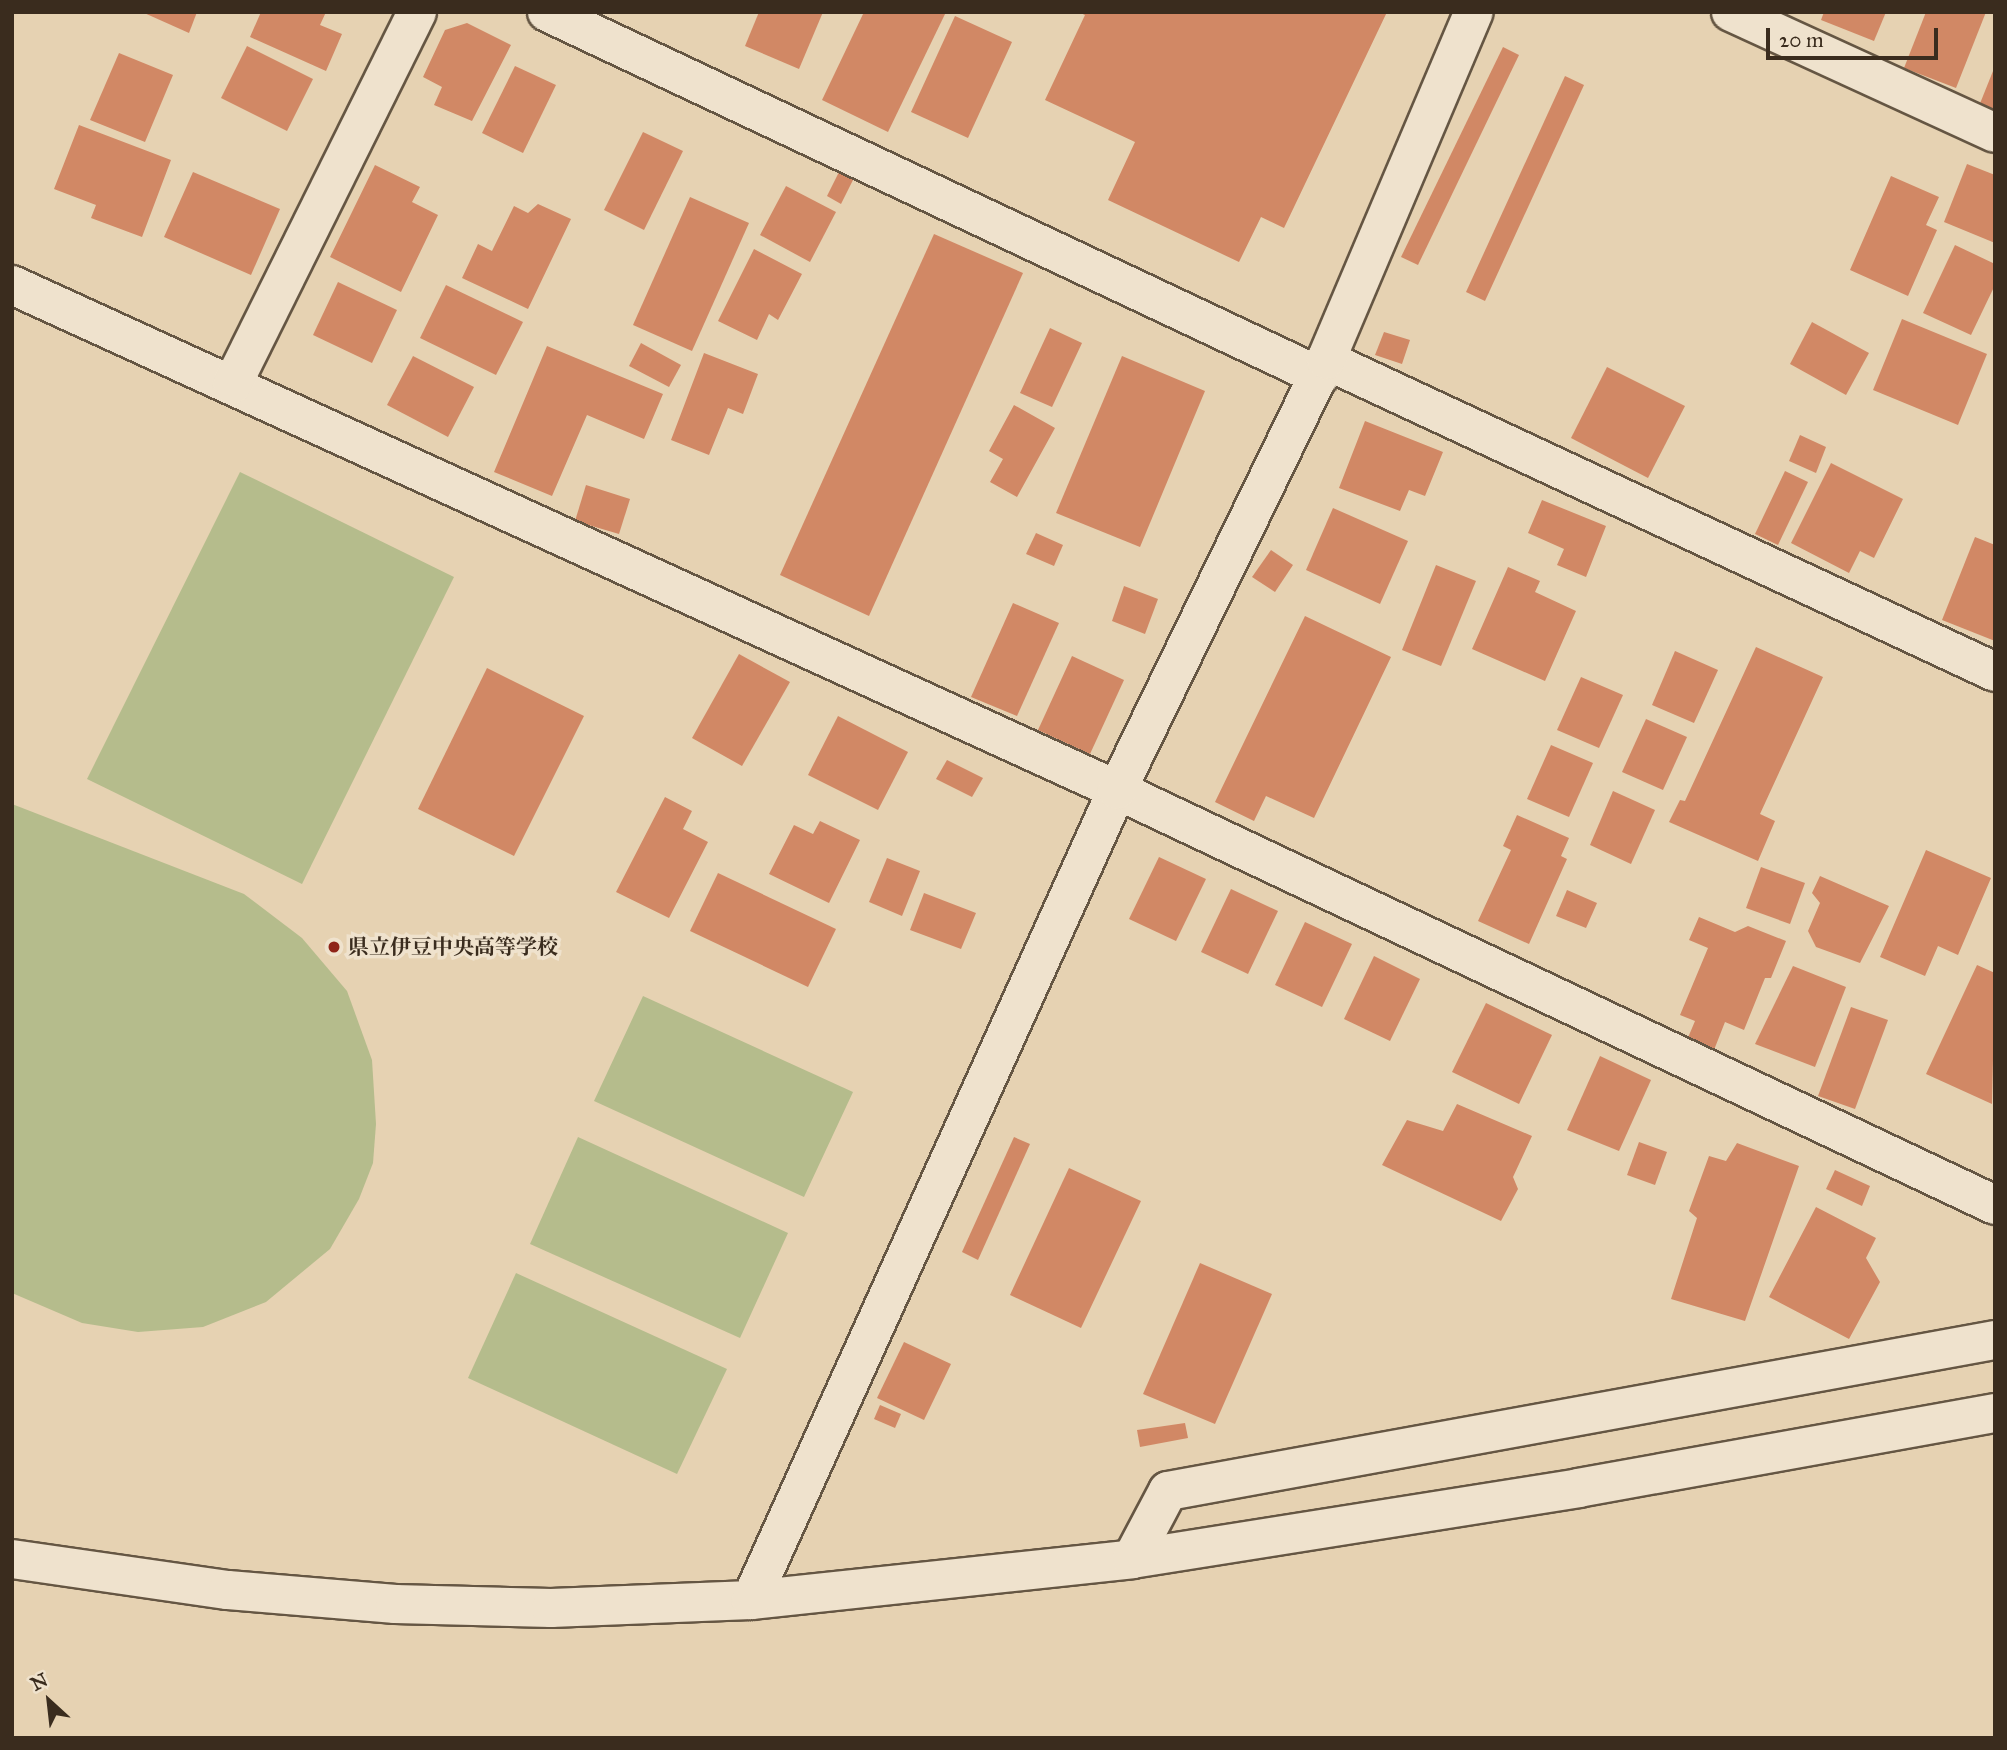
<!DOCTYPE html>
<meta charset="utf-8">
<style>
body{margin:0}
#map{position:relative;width:2007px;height:1750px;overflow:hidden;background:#e6d2b2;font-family:"IM FELL Great Primer","Noto Serif JP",serif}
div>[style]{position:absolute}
.green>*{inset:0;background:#b5bc8c}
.building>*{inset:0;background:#d18865}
.roads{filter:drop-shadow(2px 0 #655643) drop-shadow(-2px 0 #655643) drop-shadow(0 2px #655643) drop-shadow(0 -2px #655643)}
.minor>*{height:38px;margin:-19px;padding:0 19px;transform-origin:19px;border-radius:19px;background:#efe2cd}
.dots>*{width:19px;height:19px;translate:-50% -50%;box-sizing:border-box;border:4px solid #efe2cd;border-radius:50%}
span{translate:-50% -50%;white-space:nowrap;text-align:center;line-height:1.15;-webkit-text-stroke:7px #efe2cd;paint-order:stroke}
.poi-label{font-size:21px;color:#3a2c1e;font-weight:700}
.left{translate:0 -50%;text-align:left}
.frame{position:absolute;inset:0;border:14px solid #3a2c1e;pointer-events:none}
.north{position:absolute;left:14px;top:1666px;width:70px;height:70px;-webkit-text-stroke:5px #efe2cd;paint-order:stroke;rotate:333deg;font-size:19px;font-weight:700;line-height:28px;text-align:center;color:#3a2c1e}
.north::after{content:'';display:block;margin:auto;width:24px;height:32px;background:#3a2c1e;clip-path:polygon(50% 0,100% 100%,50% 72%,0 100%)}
.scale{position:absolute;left:1766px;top:28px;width:172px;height:32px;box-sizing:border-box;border:4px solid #3a2c1e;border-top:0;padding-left:9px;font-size:21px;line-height:24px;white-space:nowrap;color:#3a2c1e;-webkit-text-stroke:5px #efe2cd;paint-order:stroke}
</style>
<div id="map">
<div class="green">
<div style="clip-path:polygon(240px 472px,454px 577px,302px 884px,87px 779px)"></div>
<div style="clip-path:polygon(12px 804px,244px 894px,302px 938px,347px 991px,372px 1060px,376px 1124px,373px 1163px,359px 1199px,330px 1249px,266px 1302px,203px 1327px,138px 1332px,82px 1323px,12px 1293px)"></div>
<div style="clip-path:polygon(643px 996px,853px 1092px,804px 1197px,594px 1101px)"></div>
<div style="clip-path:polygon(578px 1137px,788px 1233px,740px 1338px,530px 1244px)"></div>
<div style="clip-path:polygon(516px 1273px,727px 1369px,677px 1474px,468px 1378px)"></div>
</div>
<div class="building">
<div style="clip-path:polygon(142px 12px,197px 12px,189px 33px)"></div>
<div style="clip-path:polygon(261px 12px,326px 12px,320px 25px,342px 34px,326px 71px,250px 37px)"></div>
<div style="clip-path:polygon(759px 12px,823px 12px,799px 69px,745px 46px)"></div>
<div style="clip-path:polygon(864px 12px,946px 12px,888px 132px,822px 100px)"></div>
<div style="clip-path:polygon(1078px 12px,1387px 12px,1284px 228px,1261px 217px,1239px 262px,1108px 200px,1135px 142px,1045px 100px,1085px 15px)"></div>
<div style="clip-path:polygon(1824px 12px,1886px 12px,1874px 41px,1821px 20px)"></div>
<div style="clip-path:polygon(1926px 12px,1986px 12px,1956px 88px,1904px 68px)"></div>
<div style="clip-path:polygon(955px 16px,1012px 42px,968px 138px,911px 112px)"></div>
<div style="clip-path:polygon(467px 23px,511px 45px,472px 121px,434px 105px,442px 87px,423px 77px,445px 30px)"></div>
<div style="clip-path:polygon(247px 46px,313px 79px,287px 131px,221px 98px)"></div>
<div style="clip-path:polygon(1503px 47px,1519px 55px,1418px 265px,1401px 257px)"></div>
<div style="clip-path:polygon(119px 53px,173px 75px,145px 142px,90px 120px)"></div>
<div style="clip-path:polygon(515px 66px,556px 85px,523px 153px,482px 133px)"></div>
<div style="clip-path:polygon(1995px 66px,1995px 112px,1979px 106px)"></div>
<div style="clip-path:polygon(1565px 76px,1584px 85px,1485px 301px,1466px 292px)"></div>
<div style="clip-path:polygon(79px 125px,171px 160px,142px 237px,91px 218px,96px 205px,54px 189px)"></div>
<div style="clip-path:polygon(643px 132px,683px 151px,644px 230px,604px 210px)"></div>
<div style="clip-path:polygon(1967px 164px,1995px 175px,1995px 243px,1944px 222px)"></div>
<div style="clip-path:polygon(375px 165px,420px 187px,412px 202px,438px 215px,401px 292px,330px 257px)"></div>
<div style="clip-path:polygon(840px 170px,854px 178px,841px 204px,827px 196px)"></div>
<div style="clip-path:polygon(193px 172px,280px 209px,251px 275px,164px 237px)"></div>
<div style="clip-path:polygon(1891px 176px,1939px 197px,1926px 225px,1937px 230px,1908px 296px,1850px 270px)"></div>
<div style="clip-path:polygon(786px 186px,836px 212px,810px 262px,760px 235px)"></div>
<div style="clip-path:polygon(690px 197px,749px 223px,692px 351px,633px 325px)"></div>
<div style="clip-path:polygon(538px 204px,571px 219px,528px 309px,462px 278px,478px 244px,492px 251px,514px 206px,528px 213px)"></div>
<div style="clip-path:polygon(934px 234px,1023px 273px,869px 616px,780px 575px)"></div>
<div style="clip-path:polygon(1955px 245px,1995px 264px,1995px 285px,1971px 335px,1923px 313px)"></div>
<div style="clip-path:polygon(754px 249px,802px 274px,778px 320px,769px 314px,757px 340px,718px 321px)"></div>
<div style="clip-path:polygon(338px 282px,397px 310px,372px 363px,313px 335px)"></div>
<div style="clip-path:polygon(446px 285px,523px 322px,496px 375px,420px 338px)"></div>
<div style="clip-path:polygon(1902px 319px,1987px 354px,1958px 425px,1873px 390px)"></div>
<div style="clip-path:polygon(1812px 322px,1869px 353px,1846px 395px,1790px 364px)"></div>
<div style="clip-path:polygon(1050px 328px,1082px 343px,1052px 407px,1020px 393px)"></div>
<div style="clip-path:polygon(1384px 332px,1410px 340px,1402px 364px,1375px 355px)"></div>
<div style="clip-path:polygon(641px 343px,681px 365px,669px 387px,629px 366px)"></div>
<div style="clip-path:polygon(547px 346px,663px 394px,644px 439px,587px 415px,552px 496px,494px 472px)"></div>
<div style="clip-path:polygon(704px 353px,758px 374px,743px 414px,728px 408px,709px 455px,671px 440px)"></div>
<div style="clip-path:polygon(413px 356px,474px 387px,448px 437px,387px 405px)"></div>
<div style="clip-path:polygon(1122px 356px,1205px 391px,1140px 547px,1056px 513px)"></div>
<div style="clip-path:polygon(1607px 367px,1685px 406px,1648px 478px,1571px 438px)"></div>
<div style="clip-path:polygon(1014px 405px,1055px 428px,1017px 497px,990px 482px,1003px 459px,989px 451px)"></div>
<div style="clip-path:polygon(1365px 421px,1443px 452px,1425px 496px,1409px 490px,1400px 511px,1339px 488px)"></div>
<div style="clip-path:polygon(1800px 435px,1826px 447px,1816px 473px,1789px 461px)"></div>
<div style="clip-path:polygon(1831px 463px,1903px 499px,1874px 558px,1860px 551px,1849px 573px,1791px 543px)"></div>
<div style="clip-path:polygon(1785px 471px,1808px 482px,1778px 545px,1755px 534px)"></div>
<div style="clip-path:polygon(586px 485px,630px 499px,619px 534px,575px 521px)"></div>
<div style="clip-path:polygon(1542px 500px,1606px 526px,1586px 577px,1557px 565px,1564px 549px,1528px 533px)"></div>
<div style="clip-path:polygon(1333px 508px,1408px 541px,1380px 604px,1306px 570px)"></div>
<div style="clip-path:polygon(1036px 533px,1063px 545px,1054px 566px,1026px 554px)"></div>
<div style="clip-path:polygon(1975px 537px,1995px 545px,1995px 641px,1942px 620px)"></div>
<div style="clip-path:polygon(1271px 550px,1293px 565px,1275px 592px,1252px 577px)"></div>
<div style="clip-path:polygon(1436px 565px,1476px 581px,1441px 666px,1402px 650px)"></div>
<div style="clip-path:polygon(1508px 567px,1540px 581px,1535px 592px,1576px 611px,1545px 681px,1472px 649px)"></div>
<div style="clip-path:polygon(1124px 586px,1158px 599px,1145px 634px,1112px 621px)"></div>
<div style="clip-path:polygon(1013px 603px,1059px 623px,1017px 716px,971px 697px)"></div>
<div style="clip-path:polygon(1305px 616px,1391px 657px,1314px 818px,1266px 796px,1254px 821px,1215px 802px)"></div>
<div style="clip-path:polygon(1756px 647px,1823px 677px,1760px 814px,1775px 821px,1758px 861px,1669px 822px,1680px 800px,1685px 801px)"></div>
<div style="clip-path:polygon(1675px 651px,1718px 670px,1694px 723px,1652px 705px)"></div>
<div style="clip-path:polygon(739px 654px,790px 682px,742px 766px,692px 738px)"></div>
<div style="clip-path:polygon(1072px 656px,1124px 680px,1090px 754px,1038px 730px)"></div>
<div style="clip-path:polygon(487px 668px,584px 716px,514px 856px,418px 809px)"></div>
<div style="clip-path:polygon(1581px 677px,1623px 695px,1599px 748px,1557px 730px)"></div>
<div style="clip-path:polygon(838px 716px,908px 752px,878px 810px,808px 775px)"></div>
<div style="clip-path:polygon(1646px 719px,1687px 737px,1663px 790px,1622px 772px)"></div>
<div style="clip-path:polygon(1551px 745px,1593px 763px,1569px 817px,1527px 799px)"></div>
<div style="clip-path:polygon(947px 760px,983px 778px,972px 797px,936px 779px)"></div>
<div style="clip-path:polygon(1613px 791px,1655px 810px,1631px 864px,1590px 845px)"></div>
<div style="clip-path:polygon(665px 797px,692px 811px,683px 829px,708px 842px,669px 918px,616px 892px)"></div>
<div style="clip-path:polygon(1517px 815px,1569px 838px,1561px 856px,1567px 859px,1529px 944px,1478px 921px,1511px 850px,1503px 846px)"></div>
<div style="clip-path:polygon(820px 821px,860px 840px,829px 903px,769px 874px,794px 825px,813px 834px)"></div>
<div style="clip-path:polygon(1926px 850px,1991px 878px,1958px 955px,1938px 946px,1925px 976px,1880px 957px)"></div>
<div style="clip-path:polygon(1159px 857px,1206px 879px,1176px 941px,1129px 919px)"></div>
<div style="clip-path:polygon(887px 858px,920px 871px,902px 916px,869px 902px)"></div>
<div style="clip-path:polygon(1761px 867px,1805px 883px,1790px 924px,1746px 908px)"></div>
<div style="clip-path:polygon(718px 873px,836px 929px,808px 987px,690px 931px)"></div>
<div style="clip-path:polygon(1820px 876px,1889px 906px,1860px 963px,1816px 947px,1808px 931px,1820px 903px,1812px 893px)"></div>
<div style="clip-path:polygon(1231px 889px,1278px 911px,1248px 974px,1201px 952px)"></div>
<div style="clip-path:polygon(1567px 890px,1597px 903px,1586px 928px,1556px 916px)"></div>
<div style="clip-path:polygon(924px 893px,976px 913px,961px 949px,910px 930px)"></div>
<div style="clip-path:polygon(1699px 917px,1735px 932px,1748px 926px,1786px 941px,1771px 978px,1765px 978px,1744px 1030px,1725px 1022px,1714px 1050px,1687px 1040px,1695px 1021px,1680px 1015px,1708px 948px,1689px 940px)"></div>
<div style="clip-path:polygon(1305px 922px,1352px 944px,1322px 1007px,1275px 985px)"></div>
<div style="clip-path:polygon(1374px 956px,1420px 979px,1390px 1041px,1344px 1019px)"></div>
<div style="clip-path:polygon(1977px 965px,1995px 973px,1992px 1104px,1926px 1074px)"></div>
<div style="clip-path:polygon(1793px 966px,1846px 987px,1815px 1067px,1755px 1044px)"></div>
<div style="clip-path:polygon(1486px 1003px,1552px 1035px,1519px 1104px,1452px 1072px)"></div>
<div style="clip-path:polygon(1851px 1007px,1888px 1020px,1855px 1109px,1818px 1096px)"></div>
<div style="clip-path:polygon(1600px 1056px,1651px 1080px,1619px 1151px,1567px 1130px)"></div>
<div style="clip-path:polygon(1457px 1104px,1532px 1136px,1513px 1177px,1518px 1189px,1501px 1221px,1382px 1165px,1407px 1120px,1443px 1131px)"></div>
<div style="clip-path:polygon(1014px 1137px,1030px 1144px,978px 1260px,962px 1252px)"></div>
<div style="clip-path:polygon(1639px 1142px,1667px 1152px,1655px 1185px,1627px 1175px)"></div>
<div style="clip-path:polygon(1737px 1143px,1799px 1166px,1745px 1321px,1671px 1299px,1697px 1218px,1689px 1211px,1709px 1156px,1726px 1161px)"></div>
<div style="clip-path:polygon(1069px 1168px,1141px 1201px,1081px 1328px,1010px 1295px)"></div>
<div style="clip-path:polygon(1835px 1170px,1870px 1186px,1862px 1206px,1826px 1189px)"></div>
<div style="clip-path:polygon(1816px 1207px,1876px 1238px,1866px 1258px,1880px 1282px,1849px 1339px,1769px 1297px)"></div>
<div style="clip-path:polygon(1200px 1263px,1272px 1294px,1215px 1424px,1143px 1394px)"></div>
<div style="clip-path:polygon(904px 1342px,951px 1364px,924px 1420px,877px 1398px)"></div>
<div style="clip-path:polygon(880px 1405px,901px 1414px,895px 1428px,874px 1419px)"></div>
<div style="clip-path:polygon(1185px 1423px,1188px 1438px,1140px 1447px,1137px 1430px)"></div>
</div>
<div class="roads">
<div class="minor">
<div style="left:547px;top:12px;width:854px;rotate:25.24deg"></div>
<div style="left:1731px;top:12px;width:290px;rotate:24.6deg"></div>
<div style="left:12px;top:285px;width:1215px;rotate:24.56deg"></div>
<div style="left:1117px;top:790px;width:971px;rotate:25.3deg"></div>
<div style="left:1326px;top:360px;width:738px;rotate:25deg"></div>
<div style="left:232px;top:385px;width:416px;rotate:-63.6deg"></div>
<div style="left:12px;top:1559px;width:218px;rotate:8.2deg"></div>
<div style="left:228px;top:1590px;width:168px;rotate:4.8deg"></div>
<div style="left:395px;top:1604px;width:156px;rotate:1.5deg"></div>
<div style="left:551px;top:1608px;width:200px;rotate:-2.3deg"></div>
<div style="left:751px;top:1600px;width:383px;rotate:-6.1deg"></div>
<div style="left:1132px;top:1559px;width:452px;rotate:-9deg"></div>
<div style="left:1578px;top:1488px;width:424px;rotate:-10.2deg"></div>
<div style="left:1132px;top:1559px;width:77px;rotate:-62.1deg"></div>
<div style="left:1168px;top:1491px;width:841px;rotate:-10.35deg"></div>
<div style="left:751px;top:1600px;width:889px;rotate:-65.68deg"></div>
<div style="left:1117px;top:790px;width:478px;rotate:-64.1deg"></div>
<div style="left:1326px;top:360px;width:378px;rotate:-67deg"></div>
</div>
</div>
<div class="dots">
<div style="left:334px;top:947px;background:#8f2418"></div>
</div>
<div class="poi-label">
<span class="left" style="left:348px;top:947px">県立伊豆中央高等学校</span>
</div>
<div class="frame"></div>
<div class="north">N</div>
<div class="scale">20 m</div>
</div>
